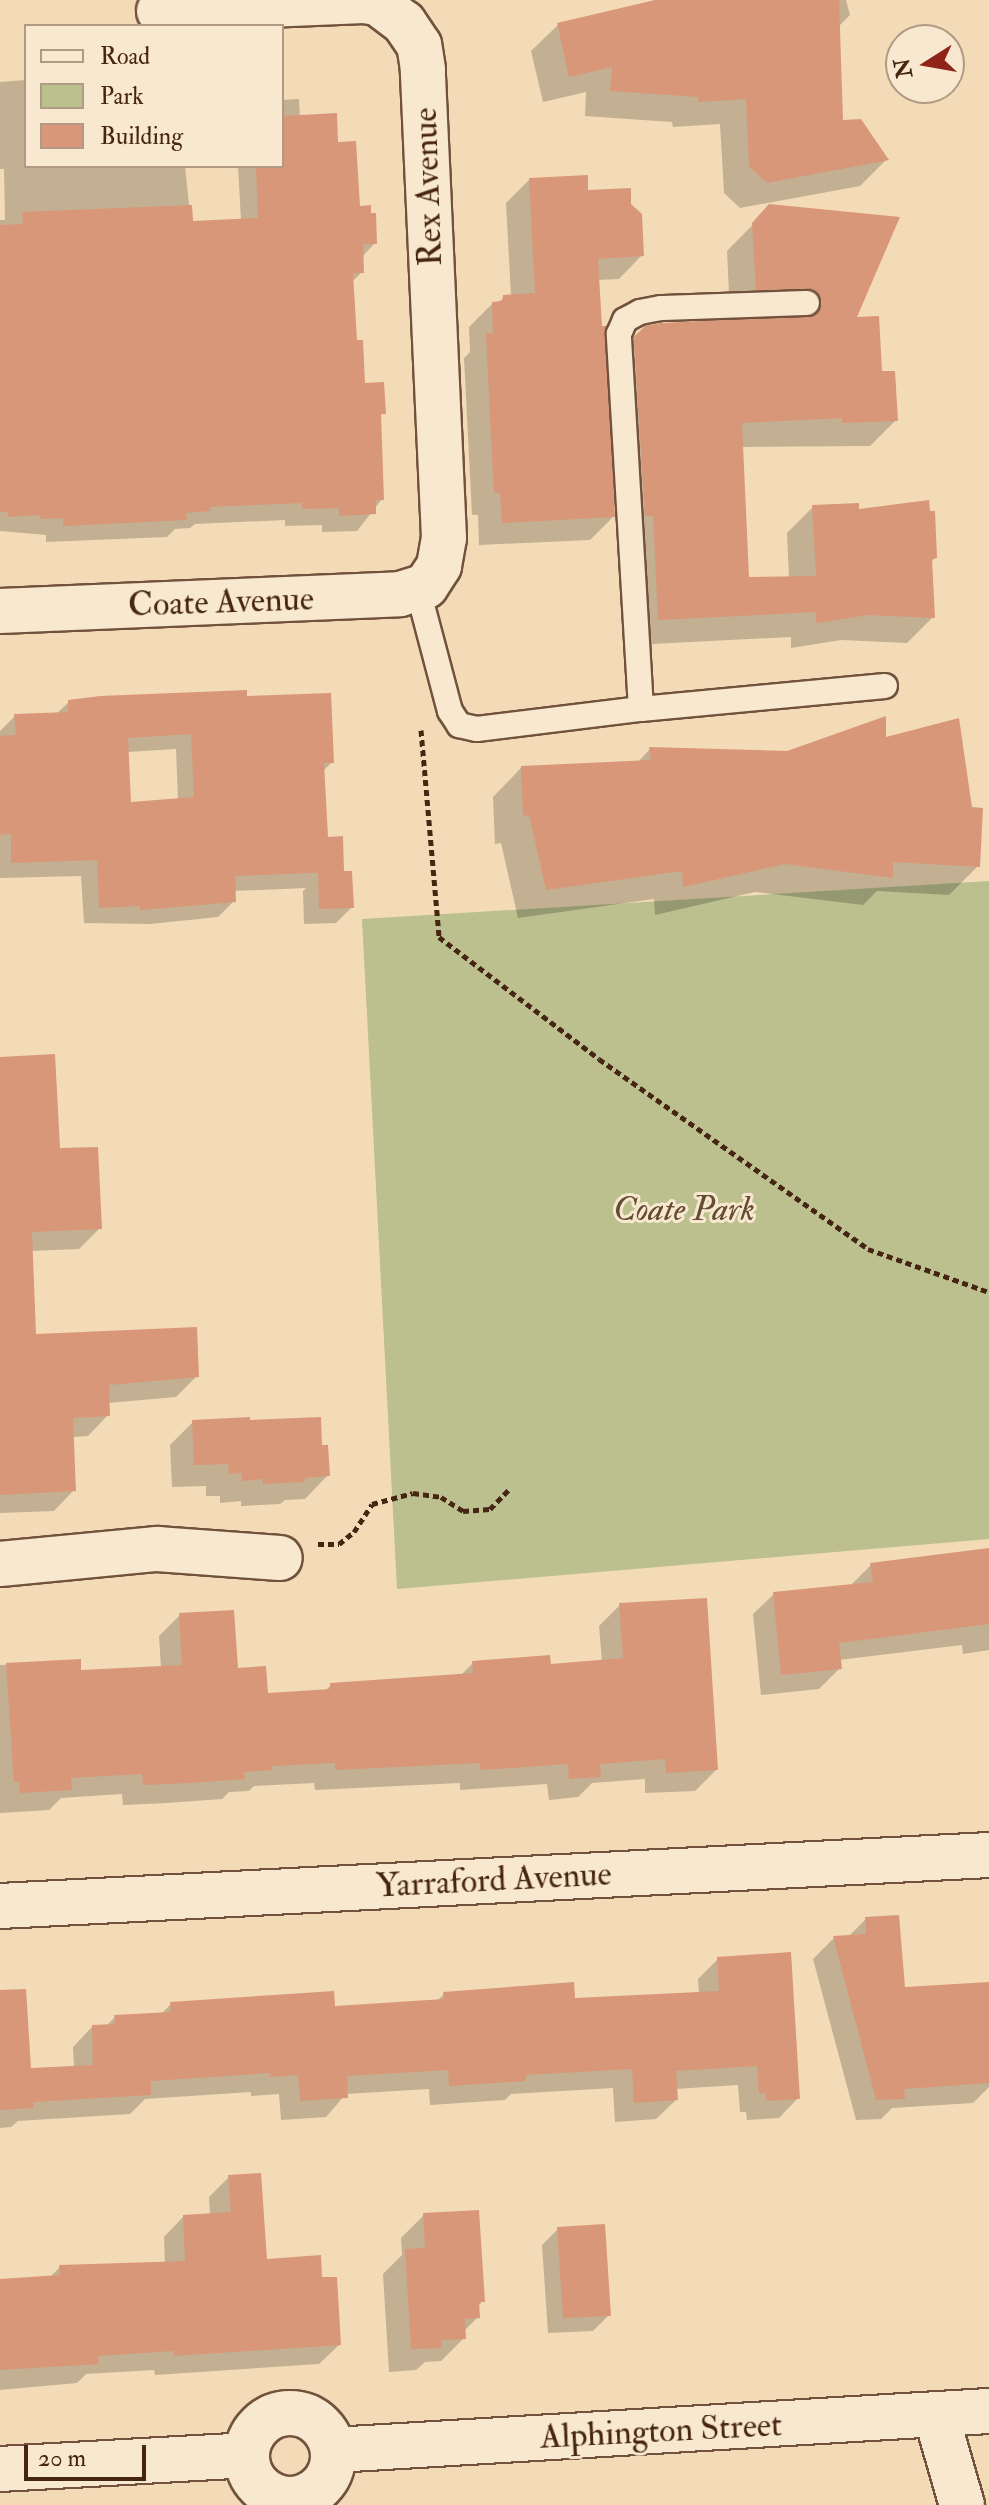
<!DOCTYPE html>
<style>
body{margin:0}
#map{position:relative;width:989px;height:2505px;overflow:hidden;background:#f4dbb7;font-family:"IM FELL Double Pica",serif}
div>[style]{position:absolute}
.green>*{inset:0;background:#bbc08e}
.shadow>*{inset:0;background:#0003}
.building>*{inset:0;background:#d99779}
.path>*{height:5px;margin-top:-2.5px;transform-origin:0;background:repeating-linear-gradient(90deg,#472513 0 6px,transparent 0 10px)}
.roads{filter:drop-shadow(2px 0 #72523c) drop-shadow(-2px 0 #72523c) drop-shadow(0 2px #72523c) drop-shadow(0 -2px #72523c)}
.lane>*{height:24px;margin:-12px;padding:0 12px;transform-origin:12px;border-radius:12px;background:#f8e8d0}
.street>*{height:44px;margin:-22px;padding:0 22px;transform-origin:22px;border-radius:22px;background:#f8e8d0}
.street>.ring{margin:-22px;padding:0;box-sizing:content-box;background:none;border:44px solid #f8e8d0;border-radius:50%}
span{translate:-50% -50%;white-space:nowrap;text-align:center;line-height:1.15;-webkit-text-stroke:6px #f8e8d0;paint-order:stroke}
.street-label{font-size:34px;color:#472513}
.park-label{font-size:34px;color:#644c32;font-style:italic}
.legend{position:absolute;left:24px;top:24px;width:260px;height:144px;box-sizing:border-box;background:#f8e8d0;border:2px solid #b19a84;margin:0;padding:10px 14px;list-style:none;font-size:24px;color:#472513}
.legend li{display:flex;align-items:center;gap:16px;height:40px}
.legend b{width:40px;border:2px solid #b19a84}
.north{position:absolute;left:885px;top:24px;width:80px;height:80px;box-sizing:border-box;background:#f8e8d0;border:2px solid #b19a84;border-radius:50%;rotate:259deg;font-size:22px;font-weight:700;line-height:32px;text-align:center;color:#472513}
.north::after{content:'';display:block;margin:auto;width:28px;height:36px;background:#8f2418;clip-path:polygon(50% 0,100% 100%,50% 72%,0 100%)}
.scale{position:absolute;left:24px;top:2445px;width:122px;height:36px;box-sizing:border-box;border:4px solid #472513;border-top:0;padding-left:10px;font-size:24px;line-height:28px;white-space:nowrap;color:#472513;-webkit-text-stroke:6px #f8e8d0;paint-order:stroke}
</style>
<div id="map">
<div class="green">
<div style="clip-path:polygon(989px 881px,989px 1539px,397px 1589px,362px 919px)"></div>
</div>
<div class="shadow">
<div style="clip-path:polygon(664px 0,846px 0,850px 15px,838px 27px,841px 122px,886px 160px,860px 186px,740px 208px,724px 193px,720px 124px,673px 127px,672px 122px,585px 116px,586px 92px,543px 102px,531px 51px,558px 25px)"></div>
<div style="clip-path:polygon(26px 80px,26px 166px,185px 166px,191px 223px,241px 221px,238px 166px,282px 166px,282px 100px,299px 99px,300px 117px,336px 144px,358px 208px,375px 243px,362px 257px,362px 272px,352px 282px,355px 342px,363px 385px,383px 413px,379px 417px,382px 499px,357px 531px,322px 532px,322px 525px,285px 526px,285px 520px,195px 524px,190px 528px,175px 529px,167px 537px,46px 542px,46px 535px,0 531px,0 220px,5px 220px,4px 169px,0 169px,0 82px)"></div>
<div style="clip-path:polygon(530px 179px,629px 205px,642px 255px,619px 279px,597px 280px,613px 517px,590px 540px,479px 545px,478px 515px,472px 515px,464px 358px,470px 352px,469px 327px,492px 304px,511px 296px,506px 203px)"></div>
<div style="clip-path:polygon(770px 207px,854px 319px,880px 373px,896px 420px,870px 446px,741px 447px,747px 579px,789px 578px,787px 533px,813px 507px,857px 511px,935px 558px,930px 563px,933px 617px,907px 643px,841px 640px,791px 648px,791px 637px,632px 645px,612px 359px,638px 333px,661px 325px,791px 319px,787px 315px,730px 315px,727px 251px)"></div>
<div style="clip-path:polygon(evenodd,245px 698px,332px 762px,323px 771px,326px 839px,352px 907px,336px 923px,304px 924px,303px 891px,306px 888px,233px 891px,234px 901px,218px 917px,150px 924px,84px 923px,81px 876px,0 878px,0 731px,15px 716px,56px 714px,69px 702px,245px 698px,176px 749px,178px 800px,129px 804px,127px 752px,176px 749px)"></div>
<div style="clip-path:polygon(650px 749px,788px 753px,978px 866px,949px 895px,877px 891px,863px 905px,755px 892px,655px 915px,654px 899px,518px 918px,501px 843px,495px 844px,493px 797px,521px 768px,637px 763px)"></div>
<div style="clip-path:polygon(0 1059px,58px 1150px,100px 1228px,79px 1249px,31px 1251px,34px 1336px,197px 1376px,176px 1397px,108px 1403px,108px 1415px,88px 1436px,72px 1437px,74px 1490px,54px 1511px,0 1513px)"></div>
<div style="clip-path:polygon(193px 1422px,320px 1447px,328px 1475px,305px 1499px,285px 1500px,280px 1504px,241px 1506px,241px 1501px,220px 1503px,220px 1496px,206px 1496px,206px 1486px,172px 1487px,170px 1445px)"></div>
<div style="clip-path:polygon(989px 1550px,989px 1650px,963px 1654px,962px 1645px,839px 1660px,840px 1668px,819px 1689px,761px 1695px,753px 1614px,774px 1594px,850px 1586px,871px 1565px)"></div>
<div style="clip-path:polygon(620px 1605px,716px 1770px,695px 1791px,645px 1793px,645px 1779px,592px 1783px,578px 1797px,549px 1800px,547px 1784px,460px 1790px,460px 1783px,315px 1790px,314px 1783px,254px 1786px,249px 1791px,229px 1792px,222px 1799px,167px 1803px,123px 1805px,122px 1794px,61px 1798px,49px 1810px,0 1813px,0 1665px,79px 1661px,79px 1672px,161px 1668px,159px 1636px,180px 1615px,266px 1695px,324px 1692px,331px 1685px,460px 1676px,473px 1663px,549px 1667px,602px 1662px,599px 1626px)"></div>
<div style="clip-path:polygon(866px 1919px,903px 1989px,989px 1984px,989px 2087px,973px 2103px,892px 2108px,881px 2119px,856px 2120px,813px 1959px,834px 1938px,848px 1937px)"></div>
<div style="clip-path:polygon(718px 1959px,798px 2098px,779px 2118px,747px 2120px,746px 2112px,740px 2112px,738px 2085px,675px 2089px,676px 2100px,656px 2119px,615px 2122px,613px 2088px,511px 2094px,505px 2100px,430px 2105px,429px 2089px,346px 2094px,326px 2117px,281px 2120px,279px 2094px,251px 2096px,251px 2092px,145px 2099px,130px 2114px,18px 2121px,11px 2127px,0 2128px,0 2017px,29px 2070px,74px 2067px,73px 2047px,92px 2027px,106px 2026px,115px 2017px,161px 2014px,171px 2004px,333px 2008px,437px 2001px,444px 1994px,573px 2000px,699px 1994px,698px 1979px)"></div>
<div style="clip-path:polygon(229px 2177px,265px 2261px,320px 2280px,339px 2345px,319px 2364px,155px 2375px,154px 2370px,86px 2374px,77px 2383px,0 2390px,0 2281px,49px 2278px,60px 2267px,165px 2264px,164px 2237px,183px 2217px,210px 2215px,209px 2197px)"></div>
<div style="clip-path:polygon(424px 2215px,483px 2301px,477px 2307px,478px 2317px,464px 2331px,464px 2338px,441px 2361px,425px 2362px,416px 2370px,389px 2372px,383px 2274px,402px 2255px,401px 2238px)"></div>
<div style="clip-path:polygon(558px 2229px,609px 2315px,593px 2331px,548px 2333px,542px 2245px)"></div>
</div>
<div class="building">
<div style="clip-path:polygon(655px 0,839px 0,843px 120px,861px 119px,889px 160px,767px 183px,749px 166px,746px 99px,698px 102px,698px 97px,610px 91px,612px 67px,569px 77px,557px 23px)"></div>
<div style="clip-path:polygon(337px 113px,338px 142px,356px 141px,360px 206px,371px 205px,371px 213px,376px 213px,377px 244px,363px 244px,364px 273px,353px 273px,357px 340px,363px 340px,365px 383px,384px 382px,386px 414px,381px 414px,384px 500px,376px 500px,376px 514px,339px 516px,339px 508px,302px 509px,302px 503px,210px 507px,210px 511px,186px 513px,187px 520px,63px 526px,63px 518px,40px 519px,39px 515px,8px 517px,8px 512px,0 512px,0 225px,23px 224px,22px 212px,192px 205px,193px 221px,258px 218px,256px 166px,282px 166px,282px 116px)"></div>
<div style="clip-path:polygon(588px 175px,588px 190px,631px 188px,631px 204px,642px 214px,644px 256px,598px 259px,602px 326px,606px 326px,615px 517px,502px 523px,500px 493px,494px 493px,491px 438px,486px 333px,493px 333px,492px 302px,502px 301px,503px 295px,535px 293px,529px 178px)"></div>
<div style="clip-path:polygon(769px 204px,900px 217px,857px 317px,879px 316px,882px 371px,895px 371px,898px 421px,842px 423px,842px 418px,742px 423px,749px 577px,816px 576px,812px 505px,859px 503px,859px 509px,929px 500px,930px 511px,935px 511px,937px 558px,932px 559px,935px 618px,869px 615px,816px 623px,816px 612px,658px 620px,653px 516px,645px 516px,634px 337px,645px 326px,661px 323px,816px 315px,822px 302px,813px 289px,756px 290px,752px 223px)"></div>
<div style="clip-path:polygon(evenodd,247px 690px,247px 696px,331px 693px,334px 763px,324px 763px,328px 837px,343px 836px,344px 871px,352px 871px,354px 908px,319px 909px,318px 873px,337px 872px,235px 876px,236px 902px,140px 910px,140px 906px,99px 908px,97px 860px,11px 863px,11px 834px,0 835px,0 736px,16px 735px,14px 714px,68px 712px,68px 700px,100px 696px,247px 690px,191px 734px,194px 797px,131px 802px,128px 738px,191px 734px)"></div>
<div style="clip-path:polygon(886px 716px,886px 737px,959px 718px,972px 807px,983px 808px,980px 867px,893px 862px,893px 878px,785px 864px,683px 887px,682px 871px,546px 890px,529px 815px,523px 816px,521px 766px,651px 760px,649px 747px,787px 751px)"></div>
<div style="clip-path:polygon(55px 1054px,60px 1148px,98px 1147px,102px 1229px,32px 1232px,36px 1334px,197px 1327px,199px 1377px,109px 1385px,110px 1416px,73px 1418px,76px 1491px,0 1495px,0 1057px)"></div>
<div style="clip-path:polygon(250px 1417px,250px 1420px,321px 1417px,322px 1445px,328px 1445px,330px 1476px,305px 1478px,305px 1482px,263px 1484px,263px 1479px,242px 1481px,242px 1473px,229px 1474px,228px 1464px,194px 1465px,192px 1420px)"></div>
<div style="clip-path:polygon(989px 1548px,989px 1624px,839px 1643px,842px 1669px,781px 1675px,773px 1592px,873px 1582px,870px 1563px)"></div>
<div style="clip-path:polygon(707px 1598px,718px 1770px,666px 1773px,665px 1759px,600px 1764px,601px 1777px,569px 1779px,568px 1764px,481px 1770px,480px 1763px,335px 1770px,335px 1763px,272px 1766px,272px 1770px,244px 1772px,245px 1779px,189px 1783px,143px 1785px,142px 1774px,71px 1778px,72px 1790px,20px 1793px,19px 1781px,14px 1782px,6px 1663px,81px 1659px,81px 1670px,182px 1665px,179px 1613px,234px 1610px,238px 1668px,266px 1666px,268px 1693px,330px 1689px,330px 1683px,473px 1673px,472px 1661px,550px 1655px,551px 1664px,623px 1658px,619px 1603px)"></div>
<div style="clip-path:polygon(899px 1915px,905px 1987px,989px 1982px,989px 2083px,904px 2089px,905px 2099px,876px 2100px,833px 1936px,866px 1934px,865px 1917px)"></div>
<div style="clip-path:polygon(791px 1952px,800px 2099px,766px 2101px,765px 2093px,759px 2093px,757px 2066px,676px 2071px,678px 2100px,634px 2103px,632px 2069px,526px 2075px,526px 2081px,449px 2086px,448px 2070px,347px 2076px,348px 2098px,300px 2101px,298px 2075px,270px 2077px,270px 2073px,151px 2081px,151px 2095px,33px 2102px,33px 2108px,0 2110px,0 1990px,26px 1989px,31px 2068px,93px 2065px,92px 2025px,115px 2024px,114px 2015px,171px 2012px,170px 2002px,334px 1991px,335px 2006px,444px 1999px,443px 1992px,574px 1982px,575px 1998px,719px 1991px,717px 1957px)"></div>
<div style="clip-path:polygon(261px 2173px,267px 2259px,321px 2255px,322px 2277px,337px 2277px,341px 2345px,174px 2356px,174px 2351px,98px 2356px,99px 2364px,0 2370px,0 2279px,60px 2275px,59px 2265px,185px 2261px,183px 2215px,231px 2212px,228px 2175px)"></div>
<div style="clip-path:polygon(479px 2210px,485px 2302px,479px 2302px,480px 2318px,465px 2319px,466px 2339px,441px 2340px,442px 2348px,411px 2349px,405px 2249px,425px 2248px,423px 2213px)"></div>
<div style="clip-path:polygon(605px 2224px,611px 2316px,563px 2318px,557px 2227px)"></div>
</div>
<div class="path">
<div style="left:421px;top:730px;width:208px;rotate:85deg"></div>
<div style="left:439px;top:937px;width:201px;rotate:37.3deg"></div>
<div style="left:599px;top:1059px;width:329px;rotate:35.2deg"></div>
<div style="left:868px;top:1249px;width:128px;rotate:19.6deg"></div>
<div style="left:318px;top:1544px;width:21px"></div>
<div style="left:339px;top:1544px;width:19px;rotate:-39deg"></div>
<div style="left:354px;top:1532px;width:33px;rotate:-57deg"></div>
<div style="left:372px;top:1504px;width:42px;rotate:-15deg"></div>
<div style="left:413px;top:1493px;width:28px;rotate:8deg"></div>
<div style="left:441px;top:1497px;width:26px;rotate:32deg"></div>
<div style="left:463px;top:1511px;width:27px;rotate:-4deg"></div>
<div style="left:490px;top:1509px;width:29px;rotate:-46deg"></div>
</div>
<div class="roads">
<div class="lane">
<div style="left:418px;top:590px;width:125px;rotate:75.2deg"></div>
<div style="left:450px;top:711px;width:17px;rotate:57deg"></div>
<div style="left:459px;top:725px;width:18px;rotate:13deg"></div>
<div style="left:477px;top:729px;width:165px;rotate:-7deg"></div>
<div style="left:641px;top:709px;width:245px;rotate:-5.4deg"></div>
<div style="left:641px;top:709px;width:376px;rotate:-93.4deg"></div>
<div style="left:619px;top:334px;width:15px;rotate:-67deg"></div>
<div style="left:625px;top:320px;width:17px;rotate:-28deg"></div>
<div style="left:640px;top:312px;width:21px;rotate:-11deg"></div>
<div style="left:661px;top:308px;width:146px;rotate:-2deg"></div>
</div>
<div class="street">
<div style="left:159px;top:11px;width:41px;rotate:-4.2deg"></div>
<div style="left:0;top:611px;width:400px;rotate:-2.4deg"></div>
<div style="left:400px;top:594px;width:27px;rotate:-17deg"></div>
<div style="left:426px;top:586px;width:24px;rotate:-57deg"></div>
<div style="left:439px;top:566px;width:28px;rotate:-80deg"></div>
<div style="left:444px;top:538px;width:469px;rotate:-92.6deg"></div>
<div style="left:423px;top:69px;width:24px;rotate:-99deg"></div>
<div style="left:419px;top:45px;width:27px;rotate:-124deg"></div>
<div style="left:404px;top:23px;width:34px;rotate:-143deg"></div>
<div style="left:377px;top:3px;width:13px;rotate:-171deg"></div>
<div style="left:364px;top:1px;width:164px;rotate:177.6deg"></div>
<div style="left:200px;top:8px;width:9px;rotate:-117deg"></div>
<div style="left:0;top:1564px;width:158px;rotate:-5.5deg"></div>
<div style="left:157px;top:1549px;width:123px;rotate:4.2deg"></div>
<div style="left:0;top:1906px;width:990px;rotate:-2.95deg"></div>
<div class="ring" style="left:247px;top:2413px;width:42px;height:42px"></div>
<div style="left:936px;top:2415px;width:94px;rotate:73.9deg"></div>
<div style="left:334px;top:2450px;width:656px;rotate:-3.41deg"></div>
<div style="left:0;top:2469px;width:247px;rotate:-3.2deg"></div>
</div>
</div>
<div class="street-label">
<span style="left:428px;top:187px;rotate:-92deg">Rex Avenue</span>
<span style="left:221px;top:602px;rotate:-2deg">Coate Avenue</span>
<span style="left:494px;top:1880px;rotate:-3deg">Yarraford Avenue</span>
<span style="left:661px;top:2431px;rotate:-3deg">Alphington Street</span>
</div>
<div class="park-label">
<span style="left:684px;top:1210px">Coate Park</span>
</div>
<ul class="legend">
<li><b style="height:10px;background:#f8e8d0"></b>Road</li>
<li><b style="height:22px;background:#bbc08e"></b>Park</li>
<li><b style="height:22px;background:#d99779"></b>Building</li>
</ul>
<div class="north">N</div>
<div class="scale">20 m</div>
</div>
